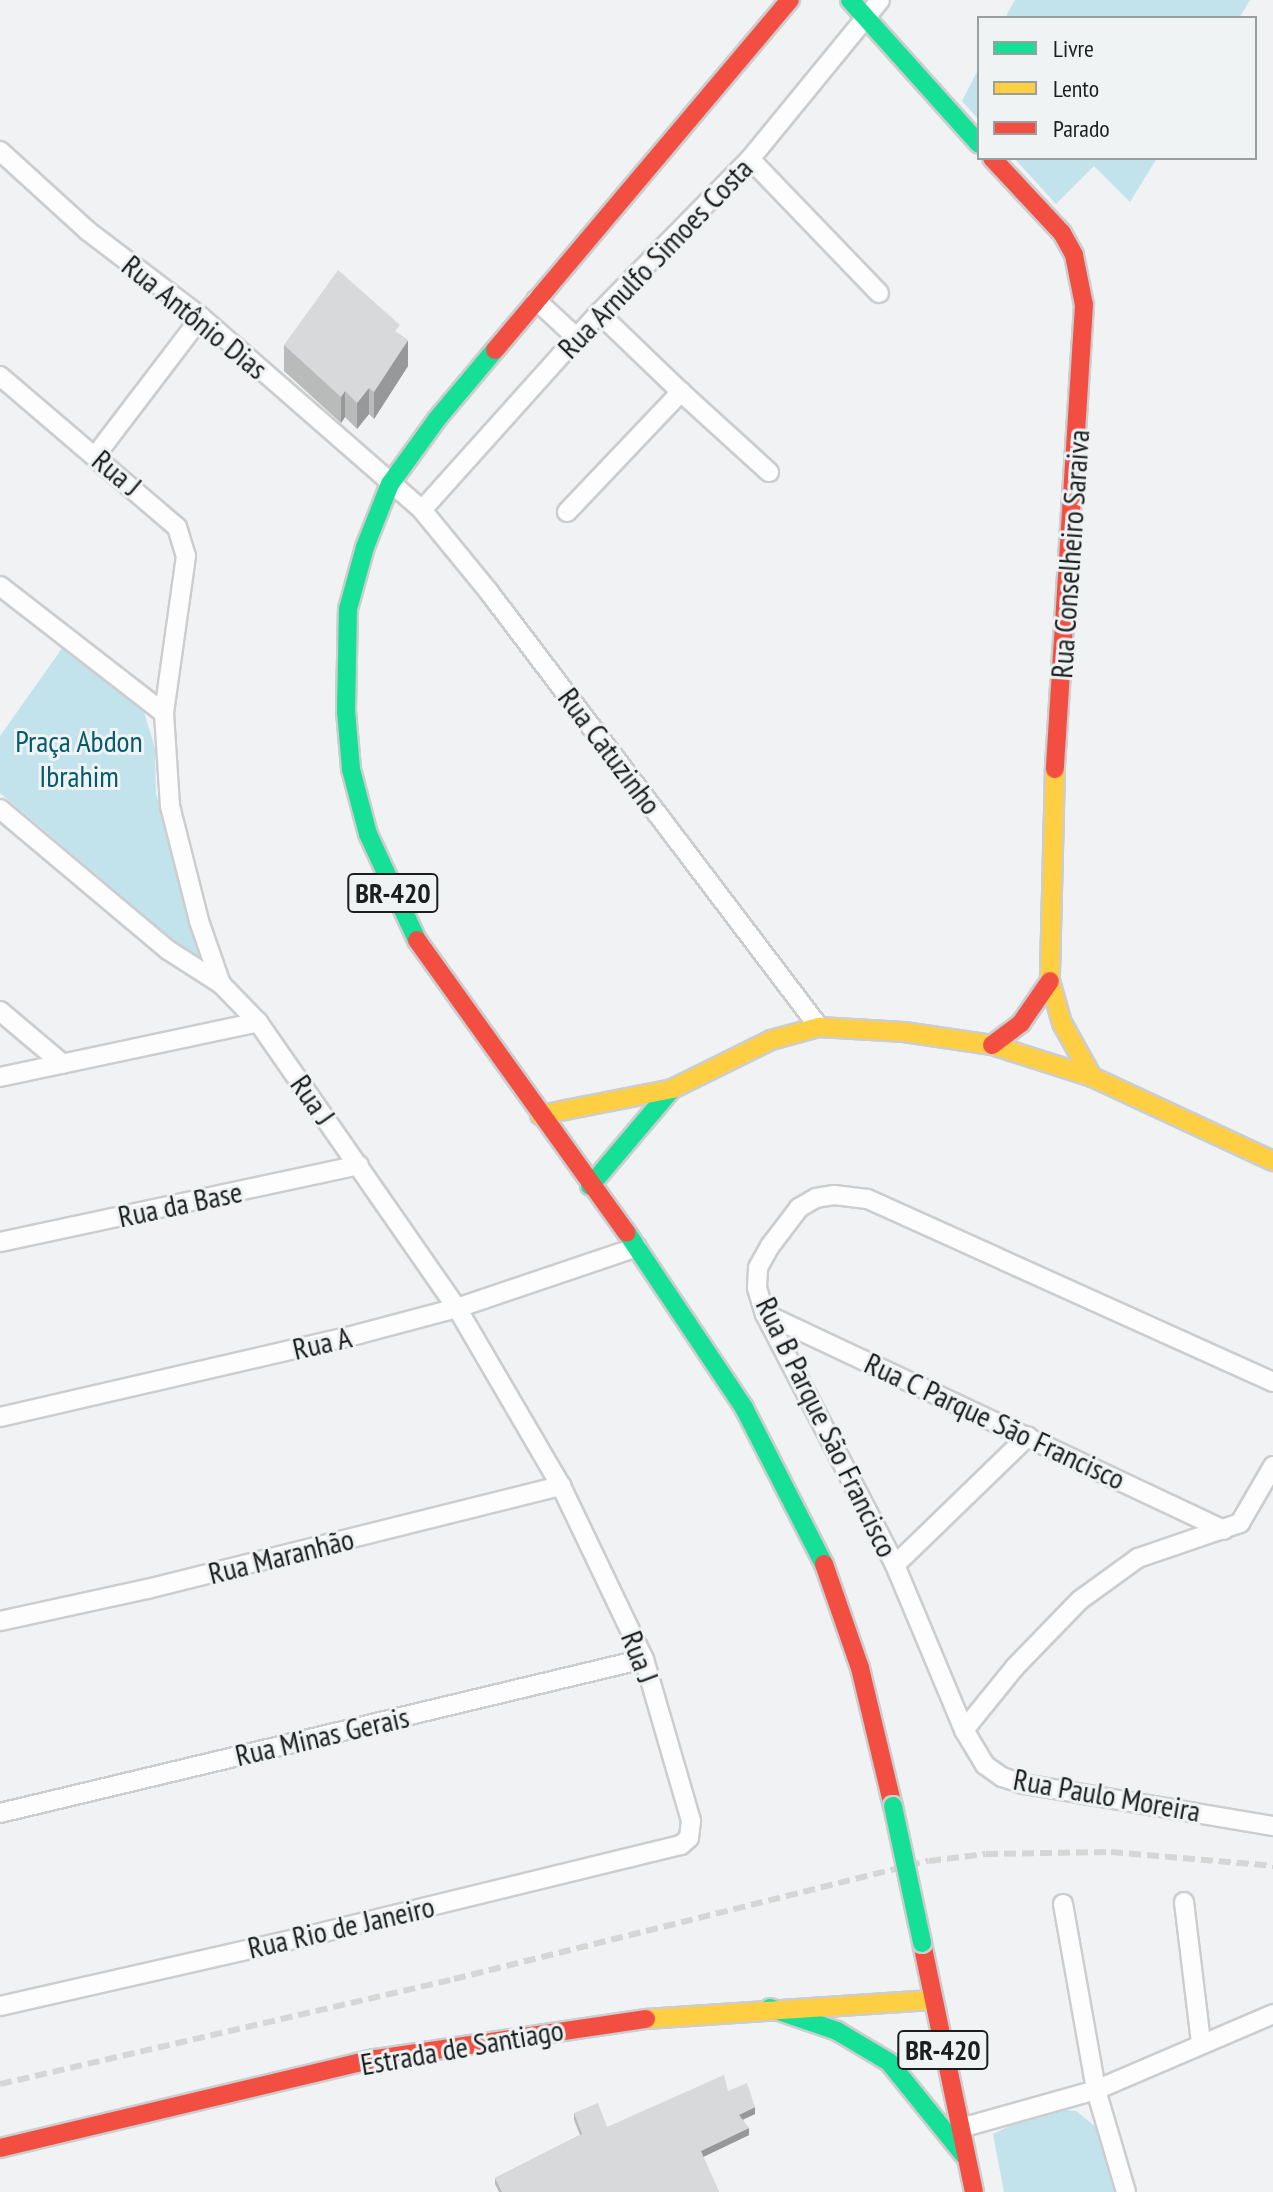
<!DOCTYPE html>
<meta charset="utf-8">
<style>
body{margin:0}
#map{position:relative;width:1273px;height:2192px;overflow:hidden;background:#f0f2f3;font-family:"PT Sans Narrow",sans-serif}
div>[style]{position:absolute}
.green>*{inset:0;background:#c3e3ec}
.roads{filter:drop-shadow(2px 0 #cccdce) drop-shadow(-2px 0 #cccdce) drop-shadow(0 2px #cccdce) drop-shadow(0 -2px #cccdce)}
.street>*{height:18px;margin:-9px;padding:0 9px;transform-origin:9px;border-radius:9px;background:#fdfdfd}
.fast>*{height:18px;margin:-9px;padding:0 9px;transform-origin:9px;border-radius:9px;background:#16e098}
.slow>*{height:18px;margin:-9px;padding:0 9px;transform-origin:9px;border-radius:9px;background:#ffcf43}
.jam>*{height:18px;margin:-9px;padding:0 9px;transform-origin:9px;border-radius:9px;background:#f24e42}
.rail>*{height:6px;margin-top:-3px;transform-origin:0;background:repeating-linear-gradient(90deg,#d6d6d6 0 12px,transparent 0 18px)}
.bridges{filter:drop-shadow(2px 0 #cccdce) drop-shadow(-2px 0 #cccdce) drop-shadow(0 2px #cccdce) drop-shadow(0 -2px #cccdce)}
.fast-bridge>*{height:18px;margin:-9px;padding:0 9px;transform-origin:9px;border-radius:9px;background:#16e098}
.wall>*{inset:0;background:#b9bbbb}
.shaded-wall>*{inset:0;background:#969899}
.building>*{inset:0;background:#d7d9da}
span{translate:-50% -50%;white-space:nowrap;text-align:center;line-height:1.15;-webkit-text-stroke:6px #eff3f4;paint-order:stroke}
.shield-label span{padding:2px 6px;background:#eff3f4;border:2px solid;border-radius:6px;-webkit-text-stroke-width:0}
.shield-label{font-size:28px;color:#1c1e1e;font-weight:700}
.street-label{font-size:30px;color:#1c1e1e}
.park-label{font-size:30px;color:#035c6e}
.legend{position:absolute;left:977px;top:16px;width:280px;height:144px;box-sizing:border-box;background:#eff3f4;border:2px solid #9b9e9e;margin:0;padding:10px 14px;list-style:none;font-size:24px;color:#1c1e1e}
.legend li{display:flex;align-items:center;gap:16px;height:40px}
.legend b{width:40px;border:2px solid #9b9e9e}
</style>
<div id="map">
<div class="green">
<div style="clip-path:polygon(1015px 0,1250px 0,1239px 18px,1005px 18px)"></div>
<div style="clip-path:polygon(979px 68px,979px 120px,962px 101px)"></div>
<div style="clip-path:polygon(1014px 158px,1157px 158px,1130px 202px,1094px 166px,1056px 204px)"></div>
<div style="clip-path:polygon(63px 647px,144px 712px,155px 748px,156px 794px,204px 947px,200px 958px,194px 957px,0 793px,0 736px)"></div>
<div style="clip-path:polygon(1058px 2109px,1076px 2111px,1096px 2127px,1121px 2192px,1004px 2192px,993px 2134px,1035px 2113px)"></div>
</div>
<div class="roads">
<div class="street">
<div style="left:0;top:151px;width:119px;rotate:42.3deg"></div>
<div style="left:88px;top:231px;width:142px;rotate:37.3deg"></div>
<div style="left:201px;top:317px;width:293px;rotate:41.1deg"></div>
<div style="left:422px;top:510px;width:106px;rotate:50.7deg"></div>
<div style="left:489px;top:592px;width:546px;rotate:52.82deg"></div>
<div style="left:750px;top:159px;width:186px;rotate:46.1deg"></div>
<div style="left:536px;top:300px;width:56px;rotate:42.8deg"></div>
<div style="left:0;top:376px;width:233px;rotate:40.5deg"></div>
<div style="left:177px;top:527px;width:30px;rotate:73deg"></div>
<div style="left:186px;top:556px;width:159px;rotate:98deg"></div>
<div style="left:164px;top:713px;width:93px;rotate:86.3deg"></div>
<div style="left:170px;top:806px;width:119px;rotate:75.8deg"></div>
<div style="left:199px;top:921px;width:67px;rotate:70.8deg"></div>
<div style="left:221px;top:984px;width:53px;rotate:45.8deg"></div>
<div style="left:258px;top:1022px;width:348px;rotate:55.2deg"></div>
<div style="left:457px;top:1308px;width:206px;rotate:59.7deg"></div>
<div style="left:561px;top:1486px;width:192px;rotate:64.4deg"></div>
<div style="left:644px;top:1659px;width:169px;rotate:73.8deg"></div>
<div style="left:691px;top:1821px;width:17px;rotate:97deg"></div>
<div style="left:689px;top:1838px;width:11px;rotate:139deg"></div>
<div style="left:681px;top:1845px;width:375px;rotate:166.3deg"></div>
<div style="left:317px;top:1934px;width:325px;rotate:167.2deg"></div>
<div style="left:681px;top:392px;width:119px;rotate:42.3deg"></div>
<div style="left:96px;top:455px;width:173px;rotate:-52.7deg"></div>
<div style="left:422px;top:510px;width:265px;rotate:-48.1deg"></div>
<div style="left:599px;top:313px;width:216px;rotate:-45.6deg"></div>
<div style="left:750px;top:159px;width:205px;rotate:-50.7deg"></div>
<div style="left:567px;top:512px;width:166px;rotate:-46.5deg"></div>
<div style="left:681px;top:392px;width:114px;rotate:-136.1deg"></div>
<div style="left:0;top:586px;width:207px;rotate:37.8deg"></div>
<div style="left:0;top:809px;width:219px;rotate:40deg"></div>
<div style="left:168px;top:950px;width:63px;rotate:32.7deg"></div>
<div style="left:0;top:1011px;width:82px;rotate:40.1deg"></div>
<div style="left:0;top:1077px;width:264px;rotate:-12deg"></div>
<div style="left:0;top:1242px;width:367px;rotate:-12.1deg"></div>
<div style="left:765px;top:1314px;width:507px;rotate:25.2deg"></div>
<div style="left:1273px;top:1382px;width:445px;rotate:-155.7deg"></div>
<div style="left:867px;top:1199px;width:33px;rotate:-173deg"></div>
<div style="left:834px;top:1195px;width:18px;rotate:171deg"></div>
<div style="left:816px;top:1198px;width:20px;rotate:150deg"></div>
<div style="left:799px;top:1208px;width:48px;rotate:127.3deg"></div>
<div style="left:770px;top:1246px;width:25px;rotate:119deg"></div>
<div style="left:758px;top:1268px;width:20px;rotate:93deg"></div>
<div style="left:757px;top:1288px;width:27px;rotate:73deg"></div>
<div style="left:765px;top:1314px;width:283px;rotate:62.6deg"></div>
<div style="left:895px;top:1565px;width:179px;rotate:67.3deg"></div>
<div style="left:964px;top:1730px;width:41px;rotate:59deg"></div>
<div style="left:985px;top:1765px;width:21px;rotate:35deg"></div>
<div style="left:1002px;top:1777px;width:23px;rotate:18deg"></div>
<div style="left:1024px;top:1784px;width:253px;rotate:9.6deg"></div>
<div style="left:0;top:1417px;width:368px;rotate:-13deg"></div>
<div style="left:359px;top:1334px;width:101px;rotate:-14.9deg"></div>
<div style="left:457px;top:1308px;width:190px;rotate:-18.7deg"></div>
<div style="left:895px;top:1565px;width:185px;rotate:-44.1deg"></div>
<div style="left:0;top:1621px;width:150px;rotate:-12.3deg"></div>
<div style="left:147px;top:1589px;width:427px;rotate:-14deg"></div>
<div style="left:964px;top:1730px;width:81px;rotate:-51deg"></div>
<div style="left:1015px;top:1667px;width:93px;rotate:-45.9deg"></div>
<div style="left:1080px;top:1600px;width:72px;rotate:-35.9deg"></div>
<div style="left:1138px;top:1558px;width:108px;rotate:-18.9deg"></div>
<div style="left:1240px;top:1523px;width:66px;rotate:-59.9deg"></div>
<div style="left:0;top:1813px;width:662px;rotate:-13.45deg"></div>
<div style="left:1184px;top:1902px;width:142px;rotate:83.1deg"></div>
<div style="left:1063px;top:1904px;width:189px;rotate:79.9deg"></div>
<div style="left:1096px;top:2090px;width:106px;rotate:73.6deg"></div>
<div style="left:961px;top:2128px;width:140px;rotate:-15.7deg"></div>
<div style="left:1096px;top:2090px;width:193px;rotate:-23.2deg"></div>
</div>
<div class="fast">
<div style="left:850px;top:0;width:193px;rotate:48.1deg"></div>
<div style="left:417px;top:940px;width:117px;rotate:-114.8deg"></div>
<div style="left:368px;top:834px;width:67px;rotate:-104.7deg"></div>
<div style="left:351px;top:769px;width:58px;rotate:-94.9deg"></div>
<div style="left:346px;top:711px;width:102px;rotate:-88.9deg"></div>
<div style="left:348px;top:609px;width:64px;rotate:-74.7deg"></div>
<div style="left:365px;top:547px;width:68px;rotate:-68.4deg"></div>
<div style="left:390px;top:484px;width:80px;rotate:-54.1deg"></div>
<div style="left:437px;top:419px;width:90px;rotate:-50deg"></div>
<div style="left:590px;top:1186px;width:127px;rotate:-49.8deg"></div>
<div style="left:627px;top:1233px;width:211px;rotate:56.2deg"></div>
<div style="left:744px;top:1408px;width:175px;rotate:62.9deg"></div>
<div style="left:770px;top:2008px;width:71px;rotate:18.9deg"></div>
<div style="left:837px;top:2031px;width:61px;rotate:30.8deg"></div>
<div style="left:889px;top:2062px;width:119px;rotate:51.1deg"></div>
</div>
<div class="slow">
<div style="left:1055px;top:769px;width:212px;rotate:91.4deg"></div>
<div style="left:1050px;top:981px;width:44px;rotate:74.1deg"></div>
<div style="left:1062px;top:1023px;width:62px;rotate:60.9deg"></div>
<div style="left:540px;top:1115px;width:135px;rotate:-11.1deg"></div>
<div style="left:672px;top:1089px;width:110px;rotate:-26.3deg"></div>
<div style="left:771px;top:1040px;width:50px;rotate:-15.2deg"></div>
<div style="left:819px;top:1027px;width:85px;rotate:3.4deg"></div>
<div style="left:904px;top:1032px;width:89px;rotate:8.4deg"></div>
<div style="left:992px;top:1045px;width:105px;rotate:17.7deg"></div>
<div style="left:1092px;top:1077px;width:200px;rotate:24.9deg"></div>
<div style="left:646px;top:2019px;width:286px;rotate:-3.8deg"></div>
</div>
<div class="jam">
<div style="left:992px;top:158px;width:103px;rotate:47deg"></div>
<div style="left:1062px;top:233px;width:25px;rotate:61deg"></div>
<div style="left:1074px;top:255px;width:51px;rotate:78.7deg"></div>
<div style="left:1084px;top:305px;width:465px;rotate:93.6deg"></div>
<div style="left:495px;top:350px;width:458px;rotate:-49.9deg"></div>
<div style="left:417px;top:940px;width:360px;rotate:54.4deg"></div>
<div style="left:992px;top:1045px;width:36px;rotate:-37deg"></div>
<div style="left:1021px;top:1023px;width:51px;rotate:-55.4deg"></div>
<div style="left:824px;top:1564px;width:110px;rotate:70.9deg"></div>
<div style="left:860px;top:1668px;width:142px;rotate:76.6deg"></div>
<div style="left:922px;top:1943px;width:254px;rotate:78.2deg"></div>
<div style="left:0;top:2148px;width:385px;rotate:-13.4deg"></div>
<div style="left:375px;top:2059px;width:274px;rotate:-8.4deg"></div>
</div>
</div>
<div class="rail">
<div style="left:0;top:2084px;width:466px;rotate:-13deg"></div>
<div style="left:454px;top:1979px;width:489px;rotate:-14deg"></div>
<div style="left:929px;top:1861px;width:57px;rotate:-7deg"></div>
<div style="left:986px;top:1854px;width:125px;rotate:-0.9deg"></div>
<div style="left:1111px;top:1852px;width:163px;rotate:4.9deg"></div>
</div>
<div class="bridges">
<div class="fast-bridge">
<div style="left:893px;top:1806px;width:140px;rotate:78deg"></div>
</div>
</div>
<div class="wall">
<div style="clip-path:polygon(400px 334px,408px 366px,374px 419px,369px 414px,357px 429px,345px 417px,341px 423px,284px 371px,284px 345px)"></div>
<div style="clip-path:polygon(728px 2091px,755px 2114px,743px 2120px,749px 2135px,703px 2157px,719px 2192px,499px 2192px,495px 2184px,495px 2178px,580px 2135px,574px 2120px,574px 2113px,607px 2127px)"></div>
</div>
<div class="shaded-wall">
<div style="clip-path:polygon(408px 340px,408px 366px,374px 419px,374px 392px)"></div>
<div style="clip-path:polygon(369px 388px,369px 414px,357px 429px,357px 403px)"></div>
<div style="clip-path:polygon(345px 391px,345px 417px,341px 423px,341px 397px)"></div>
<div style="clip-path:polygon(755px 2107px,755px 2114px,739px 2121px,739px 2115px)"></div>
<div style="clip-path:polygon(749px 2128px,749px 2135px,701px 2158px,701px 2151px)"></div>
</div>
<div class="building">
<div style="clip-path:polygon(338px 270px,400px 325px,395px 331px,408px 340px,374px 392px,369px 388px,357px 403px,345px 391px,341px 397px,284px 345px)"></div>
<div style="clip-path:polygon(724px 2075px,728px 2091px,747px 2083px,755px 2107px,739px 2115px,749px 2128px,701px 2151px,719px 2192px,502px 2192px,495px 2178px,582px 2134px,574px 2113px,598px 2103px,607px 2127px)"></div>
</div>
<div class="shield-label">
<span style="left:393px;top:893px">BR-420</span>
<span style="left:943px;top:2050px">BR-420</span>
</div>
<div class="street-label">
<span style="left:655px;top:258px;rotate:-46deg">Rua Arnulfo Simoes Costa</span>
<span style="left:195px;top:317px;rotate:39deg">Rua Antônio Dias</span>
<span style="left:117px;top:473px;rotate:40deg">Rua J</span>
<span style="left:1070px;top:554px;rotate:-86deg">Rua Conselheiro Saraiva</span>
<span style="left:610px;top:751px;rotate:53deg">Rua Catuzinho</span>
<span style="left:313px;top:1100px;rotate:55deg">Rua J</span>
<span style="left:180px;top:1204px;rotate:-12deg">Rua da Base</span>
<span style="left:322px;top:1343px;rotate:-13deg">Rua A</span>
<span style="left:995px;top:1421px;rotate:25deg">Rua C Parque São Francisco</span>
<span style="left:827px;top:1427px;rotate:64deg">Rua B Parque São Francisco</span>
<span style="left:281px;top:1556px;rotate:-14deg">Rua Maranhão</span>
<span style="left:640px;top:1657px;rotate:69deg">Rua J</span>
<span style="left:322px;top:1736px;rotate:-13deg">Rua Minas Gerais</span>
<span style="left:1107px;top:1795px;rotate:10deg">Rua Paulo Moreira</span>
<span style="left:341px;top:1927px;rotate:-13deg">Rua Rio de Janeiro</span>
<span style="left:462px;top:2047px;rotate:-10deg">Estrada de Santiago</span>
</div>
<div class="park-label">
<span style="left:79px;top:758px">Praça Abdon<br>Ibrahim</span>
</div>
<ul class="legend">
<li><b style="height:10px;background:#16e098"></b>Livre</li>
<li><b style="height:10px;background:#ffcf43"></b>Lento</li>
<li><b style="height:10px;background:#f24e42"></b>Parado</li>
</ul>
</div>
